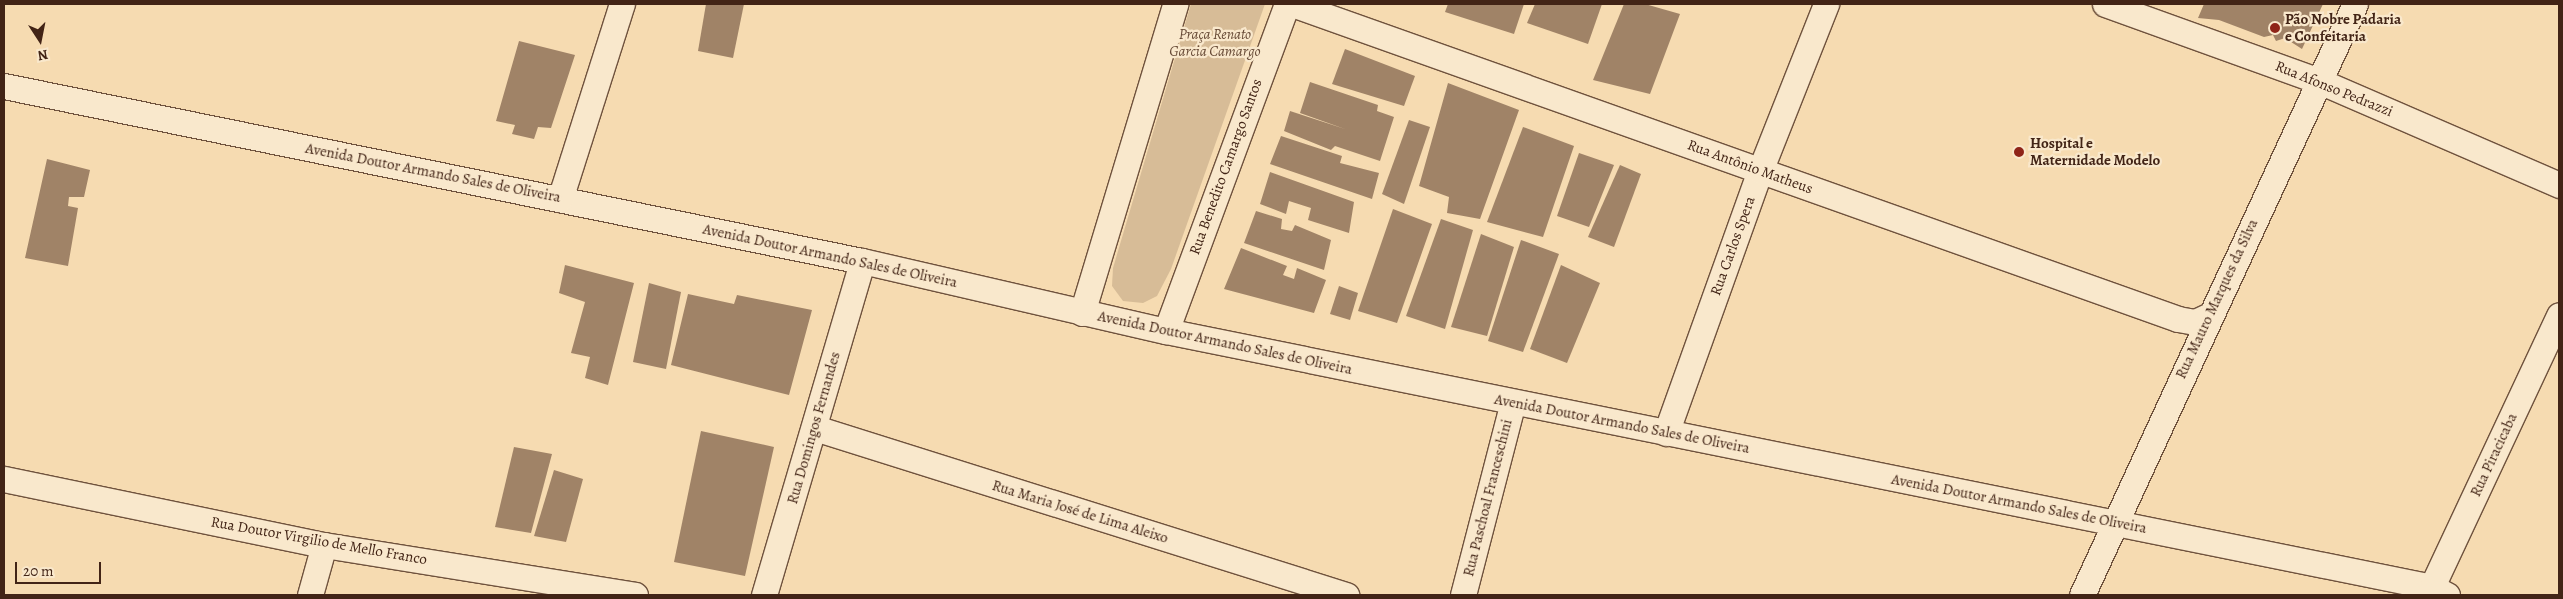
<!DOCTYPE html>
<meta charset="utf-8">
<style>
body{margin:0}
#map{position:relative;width:2563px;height:599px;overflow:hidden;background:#f6dbb1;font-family:Alegreya,serif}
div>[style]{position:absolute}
.green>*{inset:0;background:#d7bc97}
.building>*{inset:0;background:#a08367}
.roads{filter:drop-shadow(1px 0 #6f523d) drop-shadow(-1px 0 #6f523d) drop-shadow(0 1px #6f523d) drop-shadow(0 -1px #6f523d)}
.street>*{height:25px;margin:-12.5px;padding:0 12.5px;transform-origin:12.5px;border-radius:12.5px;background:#f9e8cc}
.dots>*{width:14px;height:14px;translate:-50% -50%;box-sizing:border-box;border:2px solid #f9e8cc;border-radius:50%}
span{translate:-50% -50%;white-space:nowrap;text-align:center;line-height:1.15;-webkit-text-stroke:4.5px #f9e8cc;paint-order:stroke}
.poi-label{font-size:15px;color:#422416;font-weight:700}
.left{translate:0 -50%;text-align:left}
.park-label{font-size:15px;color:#674a36;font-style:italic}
.street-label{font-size:15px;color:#422416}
.frame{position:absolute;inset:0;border:5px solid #422416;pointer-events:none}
.north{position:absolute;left:15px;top:15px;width:50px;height:50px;-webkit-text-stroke:4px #f9e8cc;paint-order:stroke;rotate:169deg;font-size:14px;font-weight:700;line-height:20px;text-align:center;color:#422416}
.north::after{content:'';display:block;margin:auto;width:18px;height:22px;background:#422416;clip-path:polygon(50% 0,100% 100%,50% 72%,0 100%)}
.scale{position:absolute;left:15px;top:562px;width:86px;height:22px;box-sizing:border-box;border:2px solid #422416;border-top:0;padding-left:6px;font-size:15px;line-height:18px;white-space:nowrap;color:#422416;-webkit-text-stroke:4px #f9e8cc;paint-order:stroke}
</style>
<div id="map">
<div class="green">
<div style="clip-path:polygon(1191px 4px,1265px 4px,1171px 269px,1157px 296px,1143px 303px,1123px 301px,1112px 286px,1113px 268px)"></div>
</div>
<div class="building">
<div style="clip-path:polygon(706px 4px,744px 4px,733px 58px,698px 51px)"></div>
<div style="clip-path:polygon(1448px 4px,1524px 4px,1514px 34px,1445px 12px)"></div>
<div style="clip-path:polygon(1535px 4px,1602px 4px,1588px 44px,1527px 23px)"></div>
<div style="clip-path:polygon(1624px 4px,1645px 4px,1680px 14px,1650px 94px,1593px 80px)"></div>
<div style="clip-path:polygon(2204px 4px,2323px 4px,2302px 49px,2285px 38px,2276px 41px,2273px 35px,2264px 37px,2219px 20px,2198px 18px)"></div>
<div style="clip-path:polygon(519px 41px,575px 55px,551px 128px,538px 127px,534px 139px,512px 134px,515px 125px,496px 121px)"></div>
<div style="clip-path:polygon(1345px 49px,1415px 76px,1404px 106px,1332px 84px)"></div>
<div style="clip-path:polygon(1310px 82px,1378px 105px,1377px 111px,1394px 117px,1380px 161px,1335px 146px,1331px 150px,1284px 131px,1290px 111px,1345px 129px,1300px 113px)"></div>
<div style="clip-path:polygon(1448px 83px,1519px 110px,1480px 219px,1447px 213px,1449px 197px,1419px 186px)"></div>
<div style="clip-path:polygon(1409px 120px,1430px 127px,1404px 204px,1382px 194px)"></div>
<div style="clip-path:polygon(1523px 127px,1574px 146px,1543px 237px,1487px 222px)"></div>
<div style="clip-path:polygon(1281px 136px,1342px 156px,1340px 163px,1379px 173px,1372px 199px,1270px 164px)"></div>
<div style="clip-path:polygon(1579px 153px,1614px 165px,1589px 227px,1557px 216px)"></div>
<div style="clip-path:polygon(47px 159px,90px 170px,84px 197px,69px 197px,68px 206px,78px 208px,68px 266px,25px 258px)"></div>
<div style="clip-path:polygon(1620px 165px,1641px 174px,1614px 247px,1588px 237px)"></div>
<div style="clip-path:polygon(1270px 172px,1354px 202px,1349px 233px,1308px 220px,1311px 208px,1289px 201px,1286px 214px,1260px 204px)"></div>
<div style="clip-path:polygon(1393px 209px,1432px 224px,1397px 323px,1358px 311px)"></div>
<div style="clip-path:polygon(1256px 211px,1282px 219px,1281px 229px,1292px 231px,1295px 225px,1331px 240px,1324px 270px,1244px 243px)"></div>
<div style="clip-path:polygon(1441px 219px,1473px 230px,1445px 329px,1406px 316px)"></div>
<div style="clip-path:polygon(1481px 234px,1514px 247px,1487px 336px,1451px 327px)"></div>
<div style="clip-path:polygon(1521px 240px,1559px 254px,1523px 352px,1488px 341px)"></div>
<div style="clip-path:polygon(1241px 248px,1287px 266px,1283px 275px,1294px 279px,1297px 268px,1326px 280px,1314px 313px,1224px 289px)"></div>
<div style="clip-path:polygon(565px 265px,634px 283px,608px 385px,585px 378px,590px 357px,571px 353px,585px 302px,559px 293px)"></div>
<div style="clip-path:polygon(1561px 265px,1600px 283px,1567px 363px,1530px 349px)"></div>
<div style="clip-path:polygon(649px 283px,681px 292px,666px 369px,633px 362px)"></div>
<div style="clip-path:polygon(1339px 286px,1358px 293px,1350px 320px,1330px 314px)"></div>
<div style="clip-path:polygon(688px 294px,734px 304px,737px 295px,812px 310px,789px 395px,671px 365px)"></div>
<div style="clip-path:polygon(701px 431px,774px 447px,745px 576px,674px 562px)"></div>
<div style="clip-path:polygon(514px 447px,552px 454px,531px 533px,495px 527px)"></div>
<div style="clip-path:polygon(554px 470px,583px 479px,566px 542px,534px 536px)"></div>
</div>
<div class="roads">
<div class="street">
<div style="left:1292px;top:4px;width:940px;rotate:19.57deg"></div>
<div style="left:2178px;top:319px;width:17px;rotate:10deg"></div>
<div style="left:2195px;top:322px;width:14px;rotate:-25deg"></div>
<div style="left:2105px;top:4px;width:227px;rotate:19.8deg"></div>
<div style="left:2319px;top:81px;width:262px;rotate:23.4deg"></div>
<div style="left:4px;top:86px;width:876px;rotate:11.53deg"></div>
<div style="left:862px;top:261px;width:312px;rotate:13deg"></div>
<div style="left:1166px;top:331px;width:1292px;rotate:11.43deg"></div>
<div style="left:2432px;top:587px;width:17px;rotate:28deg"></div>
<div style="left:560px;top:199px;width:205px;rotate:-72.4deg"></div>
<div style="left:1082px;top:313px;width:323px;rotate:-73.2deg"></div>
<div style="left:1166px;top:331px;width:349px;rotate:-69.7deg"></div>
<div style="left:815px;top:428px;width:557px;rotate:17.46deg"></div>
<div style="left:1666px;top:433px;width:278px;rotate:-70.3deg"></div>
<div style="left:1760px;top:171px;width:180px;rotate:-68.4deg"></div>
<div style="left:4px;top:479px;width:327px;rotate:11.7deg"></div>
<div style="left:324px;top:545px;width:315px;rotate:9.1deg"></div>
<div style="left:310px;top:595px;width:52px;rotate:-74.4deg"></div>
<div style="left:764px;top:595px;width:348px;rotate:-73.6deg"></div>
<div style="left:1463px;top:595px;width:199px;rotate:-75.5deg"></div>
<div style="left:2082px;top:595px;width:651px;rotate:-65.21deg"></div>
<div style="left:2428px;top:595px;width:309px;rotate:-64.9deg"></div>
</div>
</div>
<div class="dots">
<div style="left:2275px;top:28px;background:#8f2418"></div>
<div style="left:2019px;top:152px;background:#8f2418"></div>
</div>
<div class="poi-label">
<span class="left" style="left:2285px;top:28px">Pão Nobre Padaria<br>e Confeitaria</span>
<span class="left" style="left:2030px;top:152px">Hospital e<br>Maternidade Modelo</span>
</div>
<div class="park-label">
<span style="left:1215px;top:43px">Praça Renato<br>Garcia Camargo</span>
</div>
<div class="street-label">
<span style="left:2334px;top:89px;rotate:22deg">Rua Afonso Pedrazzi</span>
<span style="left:1226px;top:167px;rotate:-70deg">Rua Benedito Camargo Santos</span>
<span style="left:1750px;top:167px;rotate:20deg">Rua Antônio Matheus</span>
<span style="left:433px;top:173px;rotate:11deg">Avenida Doutor Armando Sales de Oliveira</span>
<span style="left:1733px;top:246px;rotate:-70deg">Rua Carlos Spera</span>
<span style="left:830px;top:256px;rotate:12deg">Avenida Doutor Armando Sales de Oliveira</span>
<span style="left:2217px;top:299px;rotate:-65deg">Rua Mauro Marques da Silva</span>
<span style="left:1225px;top:343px;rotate:12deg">Avenida Doutor Armando Sales de Oliveira</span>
<span style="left:1622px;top:424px;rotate:11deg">Avenida Doutor Armando Sales de Oliveira</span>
<span style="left:814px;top:428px;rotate:-74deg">Rua Domingos Fernandes</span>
<span style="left:2494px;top:455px;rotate:-65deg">Rua Piracicaba</span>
<span style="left:1488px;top:498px;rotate:-76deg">Rua Paschoal Franceschini</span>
<span style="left:2019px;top:504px;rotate:11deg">Avenida Doutor Armando Sales de Oliveira</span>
<span style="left:1080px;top:512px;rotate:17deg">Rua Maria José de Lima Aleixo</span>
<span style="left:319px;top:541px;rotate:10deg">Rua Doutor Virgilio de Mello Franco</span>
</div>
<div class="frame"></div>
<div class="north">N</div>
<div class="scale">20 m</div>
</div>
